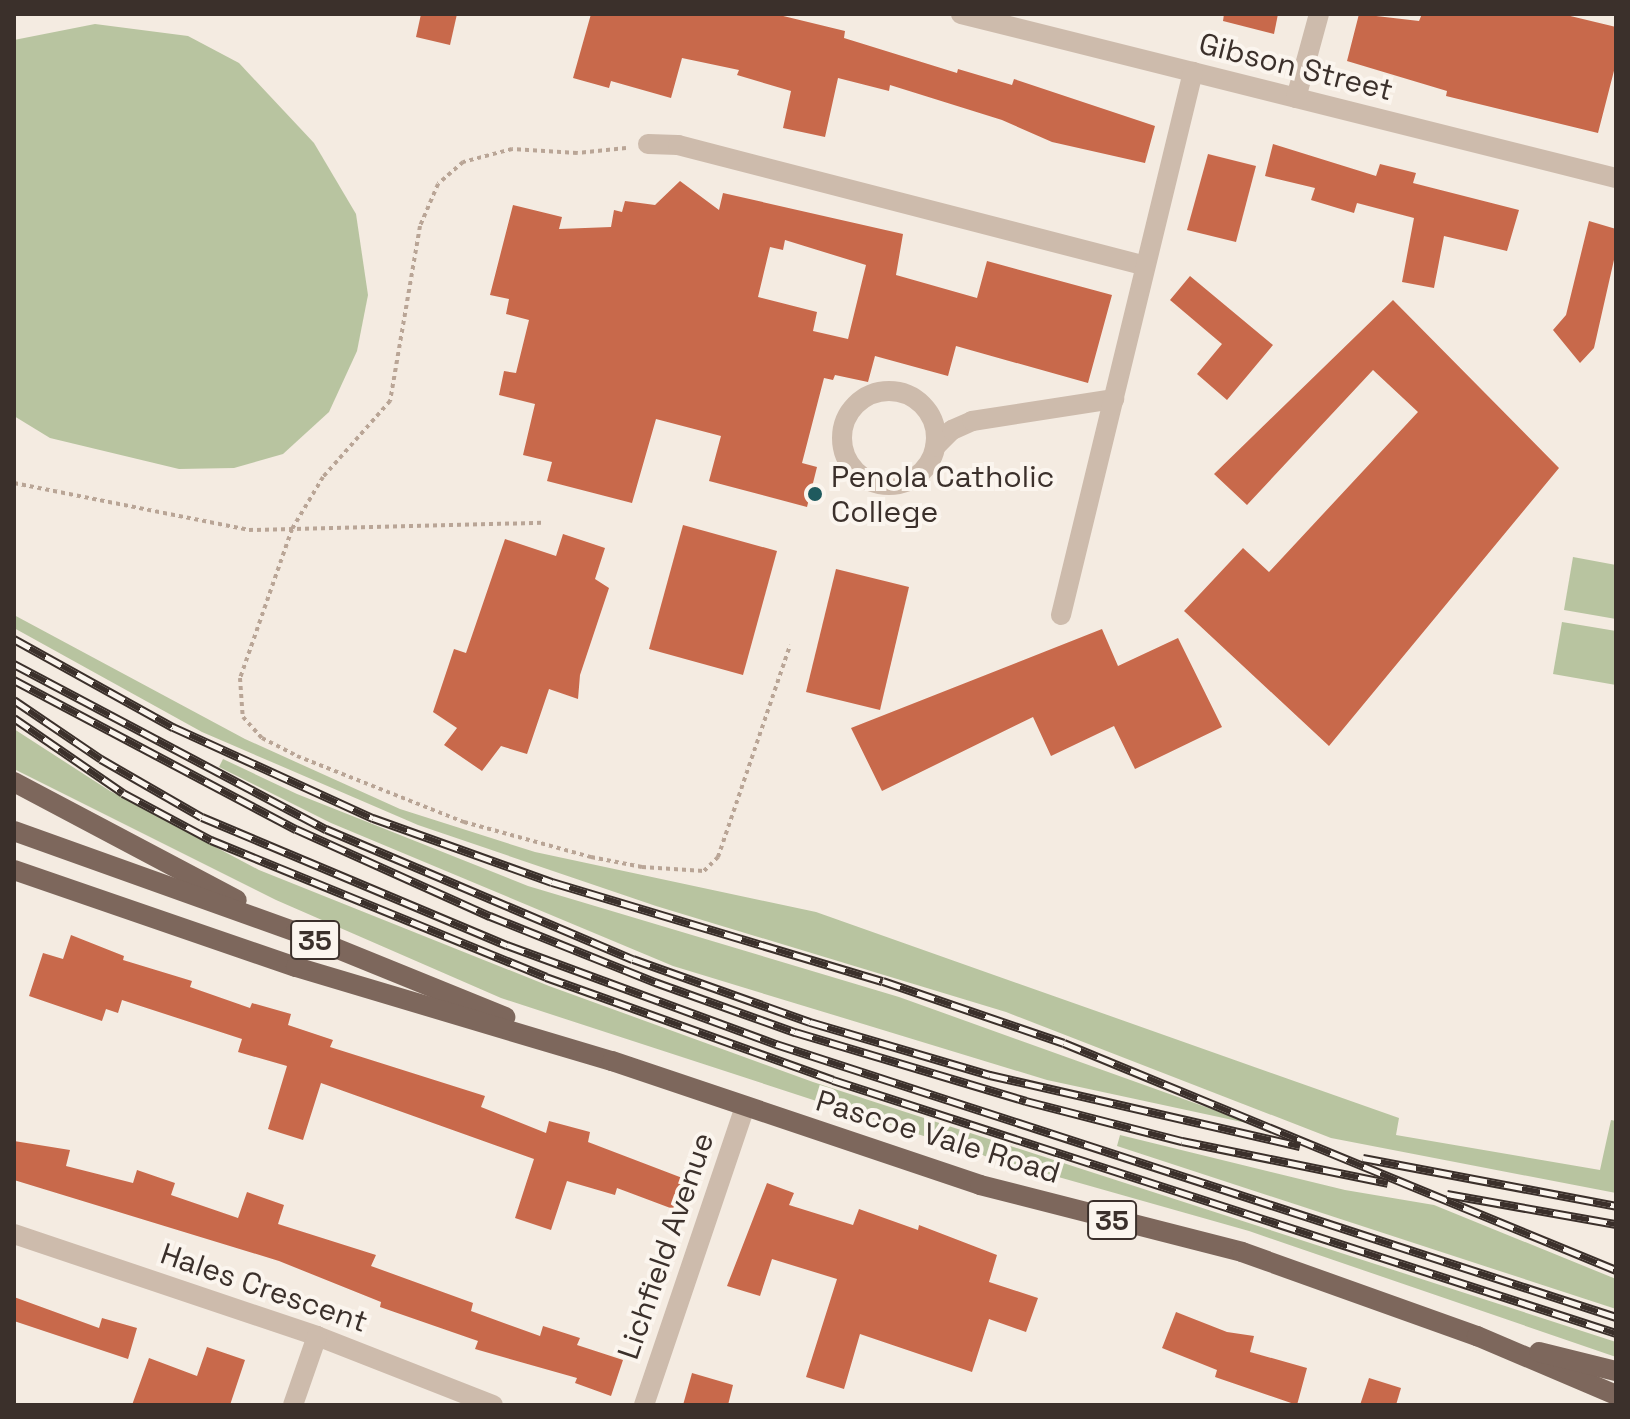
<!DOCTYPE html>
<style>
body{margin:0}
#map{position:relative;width:1630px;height:1419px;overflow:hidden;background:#f4ebe1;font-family:"Space Grotesk",sans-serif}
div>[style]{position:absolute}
.green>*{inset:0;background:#b8c4a0}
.building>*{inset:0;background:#c8694b}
.path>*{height:4px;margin-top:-2px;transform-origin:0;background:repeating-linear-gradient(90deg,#b9a596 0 4px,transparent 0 8px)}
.minor>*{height:20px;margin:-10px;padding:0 10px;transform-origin:10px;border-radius:10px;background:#cdbbac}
.minor>.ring{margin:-10px;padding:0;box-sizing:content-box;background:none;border:20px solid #cdbbac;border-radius:50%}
.major>*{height:20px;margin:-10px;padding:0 10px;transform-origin:10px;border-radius:10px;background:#7d675c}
.rail>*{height:9px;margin-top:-4.5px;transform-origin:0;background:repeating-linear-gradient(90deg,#fbf5ee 0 18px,#3b302b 0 36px);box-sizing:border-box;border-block:2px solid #3b302b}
.dots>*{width:22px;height:22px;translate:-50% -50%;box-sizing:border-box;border:4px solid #fbf5ee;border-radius:50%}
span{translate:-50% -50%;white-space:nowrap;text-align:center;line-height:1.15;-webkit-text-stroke:8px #fbf5ee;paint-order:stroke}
.shield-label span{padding:2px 6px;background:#fbf5ee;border:2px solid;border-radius:6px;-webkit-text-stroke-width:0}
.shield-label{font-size:28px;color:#3b302b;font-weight:700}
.street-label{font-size:30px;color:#3b302b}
.poi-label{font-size:30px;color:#3b302b}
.left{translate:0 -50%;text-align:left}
.frame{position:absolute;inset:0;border:16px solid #3b302b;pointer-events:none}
</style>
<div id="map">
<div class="green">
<div style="clip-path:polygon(95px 24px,188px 36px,239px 63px,314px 143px,356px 214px,368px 295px,357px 351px,329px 412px,283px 454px,234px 468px,179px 469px,50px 438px,14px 416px,14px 40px)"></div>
<div style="clip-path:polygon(1573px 557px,1616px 565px,1616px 619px,1564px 610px)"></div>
<div style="clip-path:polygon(14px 615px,245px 739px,400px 809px,535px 852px,816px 912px,1399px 1118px,1396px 1135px,1600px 1170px,1611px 1120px,1616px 1121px,1616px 1193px,1331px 1138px,1006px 1012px,656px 906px,418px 825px,202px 732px,14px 628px)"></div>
<div style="clip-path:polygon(1562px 622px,1616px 631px,1616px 685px,1553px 674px)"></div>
<div style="clip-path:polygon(14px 729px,110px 791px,259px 870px,549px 986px,813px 1082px,1616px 1342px,1616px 1357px,1249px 1231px,988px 1157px,501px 998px,276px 900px,14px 769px)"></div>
<div style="clip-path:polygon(223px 759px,297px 794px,528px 886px,899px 997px,1256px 1125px,1047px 1080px,673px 966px,331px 823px,219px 767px)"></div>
<div style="clip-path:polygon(1120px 1135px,1345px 1190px,1434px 1205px,1616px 1279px,1616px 1309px,1117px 1146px)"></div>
</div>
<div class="building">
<div style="clip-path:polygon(421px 14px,457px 14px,450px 45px,416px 37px)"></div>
<div style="clip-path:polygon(591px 14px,775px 14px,845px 31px,844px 38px,957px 73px,958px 69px,1012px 85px,1014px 79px,1155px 126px,1145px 163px,1052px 142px,1002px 120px,890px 85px,889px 91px,838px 78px,825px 137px,783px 128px,791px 91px,737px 75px,739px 70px,682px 58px,671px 98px,611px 81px,609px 88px,573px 78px)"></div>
<div style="clip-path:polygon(1224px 14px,1278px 14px,1274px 34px,1223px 21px)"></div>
<div style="clip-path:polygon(1359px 14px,1419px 21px,1422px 14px,1562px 14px,1616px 27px,1616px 63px,1598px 133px,1446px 96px,1447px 91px,1347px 61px)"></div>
<div style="clip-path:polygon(1273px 144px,1376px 176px,1380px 164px,1416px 173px,1413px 183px,1519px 210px,1507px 251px,1444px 236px,1434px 288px,1402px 282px,1414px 218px,1357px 203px,1354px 213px,1311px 200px,1315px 188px,1265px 176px)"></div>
<div style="clip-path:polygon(1208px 154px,1256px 166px,1236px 242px,1187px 230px)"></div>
<div style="clip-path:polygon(evenodd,680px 181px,719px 210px,723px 193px,903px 234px,896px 275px,977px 298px,987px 261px,1112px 295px,1088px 383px,956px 346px,948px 376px,875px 356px,868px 382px,835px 375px,833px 380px,824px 378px,802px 463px,817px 467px,807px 507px,709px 481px,721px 436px,656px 419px,632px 503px,547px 481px,552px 462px,523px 455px,535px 404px,499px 395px,504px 371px,516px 373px,529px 320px,506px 314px,509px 299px,490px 295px,513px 205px,562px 217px,559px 229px,611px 227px,614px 210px,622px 212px,625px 201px,655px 205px,680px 181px,785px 240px,866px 265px,848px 339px,813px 331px,817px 312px,758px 297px,770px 247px,783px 250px,785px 240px)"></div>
<div style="clip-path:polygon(1589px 221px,1616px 229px,1616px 251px,1594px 348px,1580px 363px,1553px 330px,1566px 315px)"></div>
<div style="clip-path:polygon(1190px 276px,1273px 345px,1227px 400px,1197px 374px,1222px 344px,1170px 300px)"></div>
<div style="clip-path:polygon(1393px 300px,1559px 468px,1329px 746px,1184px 611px,1243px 548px,1269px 572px,1418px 412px,1373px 370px,1247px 505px,1214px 474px)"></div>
<div style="clip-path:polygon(683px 525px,777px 551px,743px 675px,649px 649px)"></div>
<div style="clip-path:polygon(563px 534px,605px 548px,595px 579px,609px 588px,580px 675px,578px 699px,549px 689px,527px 754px,501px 746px,482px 771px,444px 745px,457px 728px,433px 712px,454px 649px,466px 653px,505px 539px,556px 556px)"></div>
<div style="clip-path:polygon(836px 569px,909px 587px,880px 710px,806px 692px)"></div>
<div style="clip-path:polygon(1102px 629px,1118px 666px,1178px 638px,1222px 727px,1135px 769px,1114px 726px,1051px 756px,1033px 717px,882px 791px,851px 728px)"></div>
<div style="clip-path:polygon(71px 935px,124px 956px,123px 960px,192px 981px,190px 987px,250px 1008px,252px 1003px,291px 1014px,288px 1025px,333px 1040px,330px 1047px,485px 1096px,481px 1107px,546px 1133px,549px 1121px,590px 1132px,588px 1142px,685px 1179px,673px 1209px,617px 1188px,615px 1195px,567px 1181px,551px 1230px,515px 1218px,534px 1159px,321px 1083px,303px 1140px,268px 1129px,287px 1066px,238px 1052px,242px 1039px,122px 1000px,118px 1013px,106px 1009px,102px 1021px,29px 996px,43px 953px,63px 959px)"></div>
<div style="clip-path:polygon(14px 1141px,70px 1150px,66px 1166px,133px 1183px,137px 1170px,175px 1183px,171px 1195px,238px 1218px,247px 1192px,284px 1205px,278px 1224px,376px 1255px,371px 1266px,473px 1303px,471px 1311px,540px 1336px,543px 1326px,580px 1338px,577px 1345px,623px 1360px,611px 1396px,575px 1383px,577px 1378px,475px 1349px,478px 1341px,380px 1307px,381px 1302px,279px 1261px,14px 1180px)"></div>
<div style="clip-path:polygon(767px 1183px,794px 1193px,789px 1205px,853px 1225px,859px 1209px,918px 1230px,919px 1225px,997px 1255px,989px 1282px,1038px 1298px,1026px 1332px,989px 1319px,972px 1372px,860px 1334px,844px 1389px,806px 1377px,837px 1279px,772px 1259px,760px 1296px,727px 1286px)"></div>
<div style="clip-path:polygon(14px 1297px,99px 1328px,102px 1318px,137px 1328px,128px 1359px,14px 1321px)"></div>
<div style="clip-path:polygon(1176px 1312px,1227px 1332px,1254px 1336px,1250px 1352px,1307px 1368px,1297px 1405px,1215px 1377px,1217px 1370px,1162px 1348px)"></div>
<div style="clip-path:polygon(207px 1347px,245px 1360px,230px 1405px,132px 1405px,149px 1358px,197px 1376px)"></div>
<div style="clip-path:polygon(692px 1373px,733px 1385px,728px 1405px,683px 1405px)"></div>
<div style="clip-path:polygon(1369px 1378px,1401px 1388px,1396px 1405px,1360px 1405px)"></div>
</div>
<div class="path">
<div style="left:626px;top:148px;width:49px;rotate:174.2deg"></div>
<div style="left:577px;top:153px;width:65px;rotate:-176.5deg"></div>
<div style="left:512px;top:149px;width:51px;rotate:165.1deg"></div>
<div style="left:463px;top:162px;width:33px;rotate:139deg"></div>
<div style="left:438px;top:184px;width:46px;rotate:113.2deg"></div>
<div style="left:420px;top:226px;width:178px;rotate:99.7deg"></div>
<div style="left:390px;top:401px;width:101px;rotate:131.4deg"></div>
<div style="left:323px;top:477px;width:61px;rotate:120.8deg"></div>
<div style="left:292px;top:529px;width:158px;rotate:109.2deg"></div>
<div style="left:240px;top:678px;width:39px;rotate:86deg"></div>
<div style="left:243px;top:717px;width:28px;rotate:48deg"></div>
<div style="left:262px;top:738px;width:39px;rotate:27deg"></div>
<div style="left:297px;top:756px;width:180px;rotate:21.6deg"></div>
<div style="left:464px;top:822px;width:132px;rotate:15.4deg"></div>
<div style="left:591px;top:857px;width:52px;rotate:11.1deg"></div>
<div style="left:642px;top:867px;width:62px;rotate:3.7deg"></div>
<div style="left:704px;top:871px;width:20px;rotate:-45deg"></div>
<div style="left:718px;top:857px;width:224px;rotate:-71.2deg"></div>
<div style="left:14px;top:483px;width:240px;rotate:11.3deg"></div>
<div style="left:249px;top:530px;width:293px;rotate:-1.4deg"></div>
</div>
<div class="minor">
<div style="left:961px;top:14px;width:675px;rotate:14.06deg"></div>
<div style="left:1296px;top:98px;width:87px;rotate:-74.7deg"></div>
<div style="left:648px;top:144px;width:30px;rotate:2deg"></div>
<div style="left:678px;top:145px;width:482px;rotate:14.5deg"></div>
<div class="ring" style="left:842px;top:391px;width:74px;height:74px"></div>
<div style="left:935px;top:447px;width:24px;rotate:-45deg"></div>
<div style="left:952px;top:430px;width:22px;rotate:-24deg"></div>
<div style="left:972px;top:421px;width:144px;rotate:-8.8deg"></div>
<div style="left:1061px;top:615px;width:559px;rotate:-76.34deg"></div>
<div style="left:14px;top:1234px;width:320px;rotate:18.6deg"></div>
<div style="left:317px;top:1336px;width:189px;rotate:21.4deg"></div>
<div style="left:293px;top:1405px;width:73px;rotate:-70.8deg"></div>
<div style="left:644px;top:1405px;width:315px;rotate:-71.3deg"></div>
</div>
<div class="major">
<div style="left:14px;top:782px;width:252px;rotate:27.9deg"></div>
<div style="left:14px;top:831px;width:300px;rotate:19.7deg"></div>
<div style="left:296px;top:932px;width:226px;rotate:22.1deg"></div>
<div style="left:14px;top:870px;width:298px;rotate:19deg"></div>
<div style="left:296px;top:967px;width:330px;rotate:16.6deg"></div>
<div style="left:612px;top:1061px;width:388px;rotate:18.6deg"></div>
<div style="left:980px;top:1185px;width:270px;rotate:14.3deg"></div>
<div style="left:1242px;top:1252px;width:250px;rotate:19.7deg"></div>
<div style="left:1477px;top:1336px;width:151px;rotate:23deg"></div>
<div style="left:1539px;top:1352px;width:79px;rotate:13.9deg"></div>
</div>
<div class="rail">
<div style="left:14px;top:639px;width:182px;rotate:29deg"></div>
<div style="left:173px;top:727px;width:220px;rotate:24.5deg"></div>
<div style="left:373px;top:818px;width:190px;rotate:19.7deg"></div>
<div style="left:552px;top:882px;width:345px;rotate:16.7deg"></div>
<div style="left:883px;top:981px;width:191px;rotate:18.9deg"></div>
<div style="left:1064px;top:1043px;width:597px;rotate:22.35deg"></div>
<div style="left:14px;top:664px;width:353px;rotate:27.9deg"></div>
<div style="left:326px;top:829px;width:333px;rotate:23deg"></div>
<div style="left:633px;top:959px;width:188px;rotate:19.6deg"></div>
<div style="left:810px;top:1022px;width:188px;rotate:16.4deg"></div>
<div style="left:990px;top:1075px;width:318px;rotate:12.9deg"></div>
<div style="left:14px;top:680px;width:319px;rotate:27.9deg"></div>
<div style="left:296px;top:829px;width:213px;rotate:24.2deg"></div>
<div style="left:490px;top:916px;width:178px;rotate:21.8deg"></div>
<div style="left:655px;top:982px;width:149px;rotate:19.7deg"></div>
<div style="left:795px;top:1032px;width:241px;rotate:16.6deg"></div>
<div style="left:1026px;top:1101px;width:161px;rotate:14.4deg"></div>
<div style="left:1182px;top:1141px;width:210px;rotate:11.5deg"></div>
<div style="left:14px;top:700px;width:105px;rotate:34.1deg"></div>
<div style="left:101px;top:759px;width:116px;rotate:29.9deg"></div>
<div style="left:202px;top:817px;width:331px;rotate:22.8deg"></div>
<div style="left:507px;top:945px;width:287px;rotate:20.2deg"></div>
<div style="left:776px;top:1044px;width:883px;rotate:18deg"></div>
<div style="left:14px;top:718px;width:132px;rotate:34.5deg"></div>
<div style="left:123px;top:793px;width:100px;rotate:28.1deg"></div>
<div style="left:211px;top:840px;width:362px;rotate:22.2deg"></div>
<div style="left:546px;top:977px;width:305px;rotate:19.7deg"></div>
<div style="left:833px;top:1080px;width:823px;rotate:17.91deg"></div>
<div style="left:1363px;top:1158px;width:258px;rotate:10.7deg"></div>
<div style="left:1447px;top:1194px;width:172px;rotate:10.1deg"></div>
</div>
<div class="dots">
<div style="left:815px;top:494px;background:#1f5a5e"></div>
</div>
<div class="shield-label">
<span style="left:315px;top:940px">35</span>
<span style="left:1112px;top:1220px">35</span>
</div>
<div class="street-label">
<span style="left:1296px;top:67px;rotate:14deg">Gibson Street</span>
<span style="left:938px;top:1137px;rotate:17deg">Pascoe Vale Road</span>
<span style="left:666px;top:1246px;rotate:-71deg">Lichfield Avenue</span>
<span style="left:264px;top:1288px;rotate:19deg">Hales Crescent</span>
</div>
<div class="poi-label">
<span class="left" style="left:831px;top:494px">Penola Catholic<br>College</span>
</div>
<div class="frame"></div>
</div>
